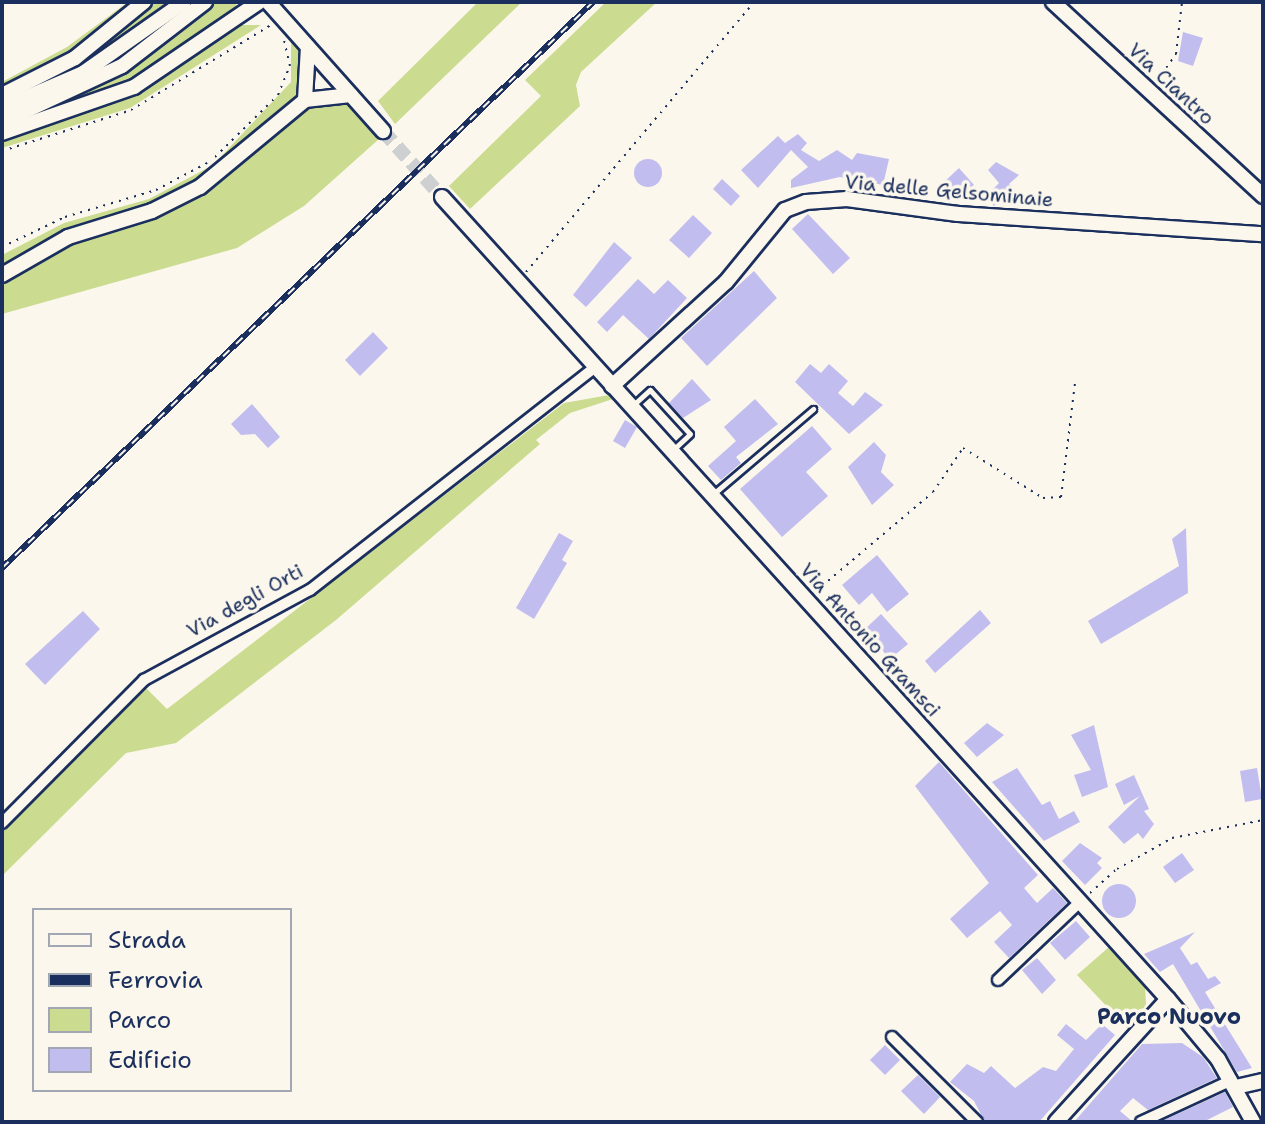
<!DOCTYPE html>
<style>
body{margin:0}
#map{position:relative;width:1265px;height:1124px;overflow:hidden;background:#fbf7ec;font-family:"Shantell Sans",sans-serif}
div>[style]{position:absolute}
.green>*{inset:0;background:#cbdc90}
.building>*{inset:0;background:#c2bdef}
.round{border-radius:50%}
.secondary-tunnel>*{height:14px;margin-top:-7px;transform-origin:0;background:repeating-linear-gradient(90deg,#cecfd0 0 14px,transparent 0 21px)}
.path>*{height:2px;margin-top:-1px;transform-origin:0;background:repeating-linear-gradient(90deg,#1b2f5e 0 2px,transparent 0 8px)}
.roads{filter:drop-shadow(2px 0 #1b2f5e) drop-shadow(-2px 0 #1b2f5e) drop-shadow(0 2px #1b2f5e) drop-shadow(0 -2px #1b2f5e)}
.lane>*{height:5px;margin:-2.5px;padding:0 2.5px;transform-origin:2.5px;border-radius:2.5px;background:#fbf7ec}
.street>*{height:10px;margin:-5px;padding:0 5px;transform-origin:5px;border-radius:5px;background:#fbf7ec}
.secondary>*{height:14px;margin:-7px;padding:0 7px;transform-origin:7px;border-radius:7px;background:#fbf7ec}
.rail>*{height:6px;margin-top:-3px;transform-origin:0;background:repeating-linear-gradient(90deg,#fbf7ec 0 9px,#1b2f5e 0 18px);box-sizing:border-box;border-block:2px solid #1b2f5e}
span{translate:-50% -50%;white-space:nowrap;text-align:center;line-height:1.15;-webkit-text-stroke:7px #fbf7ec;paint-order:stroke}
.street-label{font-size:20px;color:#1b2f5e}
.neighbourhood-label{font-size:22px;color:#1b2f5e;font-weight:700}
.frame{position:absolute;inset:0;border:4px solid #1b2f5e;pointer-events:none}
.legend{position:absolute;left:32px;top:908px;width:260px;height:184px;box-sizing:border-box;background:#fbf7ec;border:2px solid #a1a7b3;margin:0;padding:10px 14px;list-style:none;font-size:24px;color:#1b2f5e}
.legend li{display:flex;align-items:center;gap:16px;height:40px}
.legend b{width:40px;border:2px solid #a1a7b3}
</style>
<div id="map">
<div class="green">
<div style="clip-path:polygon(128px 2px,235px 2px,243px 25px,261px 25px,130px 108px,2px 148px,2px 82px,67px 47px)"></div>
<div style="clip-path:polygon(478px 2px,522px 2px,395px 124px,378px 101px)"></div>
<div style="clip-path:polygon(606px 2px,657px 2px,581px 72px,576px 85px,580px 106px,470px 209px,449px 186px,541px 96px,525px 80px)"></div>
<div style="clip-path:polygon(291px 41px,302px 53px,302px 92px,344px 102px,379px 139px,304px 206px,237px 248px,2px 314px,2px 255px,64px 223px,149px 199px,213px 165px,291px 82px)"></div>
<div style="clip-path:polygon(609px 395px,613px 399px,570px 413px,536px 440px,540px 444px,336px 620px,176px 743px,126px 753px,2px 876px,2px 831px,143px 685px,167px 709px,564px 403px)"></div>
<div style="clip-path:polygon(1109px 947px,1145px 985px,1146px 1004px,1130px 1031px,1077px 975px)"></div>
</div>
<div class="building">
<div style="clip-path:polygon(1183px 32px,1203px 38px,1193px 66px,1178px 61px)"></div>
<div style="clip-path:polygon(798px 134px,807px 143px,801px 150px,819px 161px,837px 150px,852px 160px,857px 153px,889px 159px,883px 185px,840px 177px,791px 188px,791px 180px,808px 167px,791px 150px,758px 188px,741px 170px,778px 136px,785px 143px)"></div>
<div class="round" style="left:634px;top:159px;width:28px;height:28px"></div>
<div style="clip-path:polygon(996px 162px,1019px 175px,1009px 184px,1020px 196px,1013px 202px,1006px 195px,994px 206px,985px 197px,999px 183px,988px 170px)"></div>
<div style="clip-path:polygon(959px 168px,974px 185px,958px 198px,944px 182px)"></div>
<div style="clip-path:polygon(722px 179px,740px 196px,731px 206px,713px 189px)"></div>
<div style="clip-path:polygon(808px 214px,850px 258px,833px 274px,792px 229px)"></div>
<div style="clip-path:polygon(693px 215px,712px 233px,689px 258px,669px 240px)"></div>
<div style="clip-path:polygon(614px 242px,632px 258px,586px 307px,573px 295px)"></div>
<div style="clip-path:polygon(754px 271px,777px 298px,707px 366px,681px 338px)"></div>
<div style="clip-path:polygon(638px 279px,654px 294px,668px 280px,687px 298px,649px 339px,623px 315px,607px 332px,597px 322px)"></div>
<div style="clip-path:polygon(373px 332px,388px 348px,360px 376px,345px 360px)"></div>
<div style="clip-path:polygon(810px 364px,821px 373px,829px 364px,848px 381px,838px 393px,853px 406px,865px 392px,883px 405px,849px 434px,795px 382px)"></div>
<div style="clip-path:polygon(692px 379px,711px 400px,683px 418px,669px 403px)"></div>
<div style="clip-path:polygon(755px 399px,778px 424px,736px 457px,741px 463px,721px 480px,708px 466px,736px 441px,724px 427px)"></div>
<div style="clip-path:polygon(252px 404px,280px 437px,268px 448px,255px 434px,241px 435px,231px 424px)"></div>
<div style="clip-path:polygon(625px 420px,637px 427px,625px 448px,613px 441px)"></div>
<div style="clip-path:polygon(812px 426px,832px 449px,806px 472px,828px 496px,782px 537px,740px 489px)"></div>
<div style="clip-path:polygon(874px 442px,886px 455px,881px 472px,894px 485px,872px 505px,848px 467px)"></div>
<div style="clip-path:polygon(1186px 528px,1188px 593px,1101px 644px,1088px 621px,1179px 566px,1172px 539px)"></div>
<div style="clip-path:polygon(559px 533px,573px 541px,562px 560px,567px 563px,534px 619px,516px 608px)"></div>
<div style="clip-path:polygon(877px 555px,909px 594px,887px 612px,872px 593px,859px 605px,842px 585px)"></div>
<div style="clip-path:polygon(980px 610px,991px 623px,935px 673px,925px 661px)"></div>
<div style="clip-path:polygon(83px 611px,100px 629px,45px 685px,25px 664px)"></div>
<div style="clip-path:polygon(881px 614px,908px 644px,890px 659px,864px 630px)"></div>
<div style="clip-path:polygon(987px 723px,1004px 735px,977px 757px,964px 743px)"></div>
<div style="clip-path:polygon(1094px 725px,1108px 787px,1082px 797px,1074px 775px,1091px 770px,1071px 735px)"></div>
<div style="clip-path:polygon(939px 762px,1038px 875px,1024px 888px,1037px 903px,1053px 888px,1067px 903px,1009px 958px,994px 942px,1012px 925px,1000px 911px,967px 938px,950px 919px,989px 883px,915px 786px)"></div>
<div style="clip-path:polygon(1017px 768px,1042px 805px,1050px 801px,1059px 819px,1074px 811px,1080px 822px,1044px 841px,992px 782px)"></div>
<div style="clip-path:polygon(1257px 768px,1262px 799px,1245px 802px,1240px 771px)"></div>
<div style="clip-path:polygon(1134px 775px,1149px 809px,1144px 811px,1154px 824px,1143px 839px,1138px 833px,1124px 844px,1108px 827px,1140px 796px,1124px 805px,1115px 784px)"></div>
<div style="clip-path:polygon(1080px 843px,1102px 858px,1097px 863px,1102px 868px,1085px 885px,1062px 861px)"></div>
<div style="clip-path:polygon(1182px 853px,1194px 870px,1175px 883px,1163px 867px)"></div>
<div class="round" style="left:1102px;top:884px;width:34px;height:34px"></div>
<div style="clip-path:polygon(1076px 921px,1090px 937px,1065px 960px,1050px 943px)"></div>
<div style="clip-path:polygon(1195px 932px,1180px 948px,1191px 965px,1197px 962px,1208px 979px,1215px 976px,1221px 983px,1205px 992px,1252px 1068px,1237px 1072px,1173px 964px,1160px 972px,1144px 954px)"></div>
<div style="clip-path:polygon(1037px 958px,1056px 980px,1042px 994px,1022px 970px)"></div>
<div style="clip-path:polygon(1066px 1024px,1086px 1040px,1102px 1024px,1115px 1035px,1039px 1122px,985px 1122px,974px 1101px,950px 1082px,967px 1064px,984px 1073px,991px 1066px,1015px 1088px,1043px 1067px,1056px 1071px,1074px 1049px,1057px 1035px)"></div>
<div style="clip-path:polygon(1182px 1043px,1203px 1057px,1217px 1078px,1148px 1110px,1133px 1098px,1120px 1111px,1133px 1122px,1074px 1122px,1142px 1044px)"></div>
<div style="clip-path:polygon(885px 1045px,900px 1060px,885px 1075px,870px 1060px)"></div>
<div style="clip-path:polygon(918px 1075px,940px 1097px,924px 1114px,901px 1091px)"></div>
<div style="clip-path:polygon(1225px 1092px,1233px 1107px,1203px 1122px,1162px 1121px)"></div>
</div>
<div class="secondary-tunnel">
<div style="left:383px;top:131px;width:89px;rotate:48.2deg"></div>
</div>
<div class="path">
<div style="left:1157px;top:81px;width:33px;rotate:-55deg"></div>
<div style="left:1176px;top:54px;width:52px;rotate:-83.4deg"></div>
<div style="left:2px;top:151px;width:135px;rotate:-17.6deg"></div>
<div style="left:131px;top:110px;width:164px;rotate:-31.3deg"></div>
<div style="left:215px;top:157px;width:88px;rotate:-44.5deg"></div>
<div style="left:278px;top:95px;width:31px;rotate:-68deg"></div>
<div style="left:290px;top:66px;width:26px;rotate:-103deg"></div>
<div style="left:2px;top:247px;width:70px;rotate:-25.5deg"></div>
<div style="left:65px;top:217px;width:95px;rotate:-16.5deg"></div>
<div style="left:156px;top:190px;width:58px;rotate:-27.9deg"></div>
<div style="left:526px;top:272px;width:353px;rotate:-49.8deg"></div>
<div style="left:816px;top:591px;width:153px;rotate:-40.2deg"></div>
<div style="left:933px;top:492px;width:53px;rotate:-55.7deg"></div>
<div style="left:963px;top:448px;width:94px;rotate:32deg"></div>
<div style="left:1043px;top:498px;width:18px;rotate:-3deg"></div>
<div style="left:1061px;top:497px;width:115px;rotate:-83deg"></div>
<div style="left:1090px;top:893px;width:36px;rotate:-42deg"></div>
<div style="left:1117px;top:869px;width:63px;rotate:-29.4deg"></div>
<div style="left:1172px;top:838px;width:93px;rotate:-11.2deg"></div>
</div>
<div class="roads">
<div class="lane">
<div style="left:632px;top:406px;width:24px;rotate:-42deg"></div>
<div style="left:650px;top:390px;width:59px;rotate:47.7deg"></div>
<div style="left:690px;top:434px;width:22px;rotate:137deg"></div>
<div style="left:712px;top:495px;width:133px;rotate:-40.4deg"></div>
</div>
<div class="street">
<div style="left:2px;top:823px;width:202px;rotate:-45.2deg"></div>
<div style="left:144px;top:680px;width:189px;rotate:-28.5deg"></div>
<div style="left:310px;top:590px;width:362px;rotate:-38deg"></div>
<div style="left:998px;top:980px;width:113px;rotate:-43.6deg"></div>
<div style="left:892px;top:1037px;width:120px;rotate:45deg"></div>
<div style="left:1141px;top:1122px;width:100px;rotate:-24.8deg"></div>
</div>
<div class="secondary">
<div style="left:268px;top:2px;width:173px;rotate:48.3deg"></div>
<div style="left:1053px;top:2px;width:286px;rotate:42.7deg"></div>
<div style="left:2px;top:95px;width:82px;rotate:-26.9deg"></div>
<div style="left:75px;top:58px;width:89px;rotate:-39.1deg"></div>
<div style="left:305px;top:100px;width:53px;rotate:-86.8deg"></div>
<div style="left:2px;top:108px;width:88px;rotate:-23.4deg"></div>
<div style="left:83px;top:73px;width:123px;rotate:-35.1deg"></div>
<div style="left:2px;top:122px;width:132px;rotate:-25deg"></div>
<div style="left:122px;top:66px;width:105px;rotate:-37.6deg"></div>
<div style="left:2px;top:133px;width:140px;rotate:-19.2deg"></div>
<div style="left:134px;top:87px;width:151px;rotate:-34.2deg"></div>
<div style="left:442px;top:197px;width:1082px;rotate:47.85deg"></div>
<div style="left:1168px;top:999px;width:78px;rotate:50.2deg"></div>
<div style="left:1218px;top:1059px;width:72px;rotate:60.9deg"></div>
<div style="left:2px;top:275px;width:76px;rotate:-29.9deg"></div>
<div style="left:68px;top:237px;width:88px;rotate:-17.2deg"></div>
<div style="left:152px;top:211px;width:54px;rotate:-26.6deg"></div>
<div style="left:200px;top:187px;width:136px;rotate:-39.6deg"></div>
<div style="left:305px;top:100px;width:46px;rotate:-6.2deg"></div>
<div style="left:612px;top:386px;width:154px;rotate:-42.4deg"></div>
<div style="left:726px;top:282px;width:93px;rotate:-50.7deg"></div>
<div style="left:785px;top:210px;width:22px;rotate:-21deg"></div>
<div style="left:806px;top:202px;width:41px;rotate:-4.2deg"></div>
<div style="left:847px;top:199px;width:112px;rotate:7.7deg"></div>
<div style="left:958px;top:214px;width:306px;rotate:3.8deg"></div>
<div style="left:1236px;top:1087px;width:28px;rotate:-13deg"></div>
<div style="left:1056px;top:1122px;width:166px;rotate:-47.7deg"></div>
</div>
</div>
<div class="rail">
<div style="left:2px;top:568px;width:818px;rotate:-43.76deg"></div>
</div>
<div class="street-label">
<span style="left:1171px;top:84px;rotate:43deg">Via Ciantro</span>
<span style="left:949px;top:191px;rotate:5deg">Via delle Gelsominaie</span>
<span style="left:245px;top:601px;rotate:-29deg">Via degli Orti</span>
<span style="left:870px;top:640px;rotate:48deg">Via Antonio Gramsci</span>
</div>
<div class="neighbourhood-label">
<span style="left:1169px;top:1017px">Parco Nuovo</span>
</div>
<div class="frame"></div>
<ul class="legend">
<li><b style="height:10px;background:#fbf7ec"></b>Strada</li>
<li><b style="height:10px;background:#1b2f5e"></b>Ferrovia</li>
<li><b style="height:22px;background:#cbdc90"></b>Parco</li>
<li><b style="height:22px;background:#c2bdef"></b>Edificio</li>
</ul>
</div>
